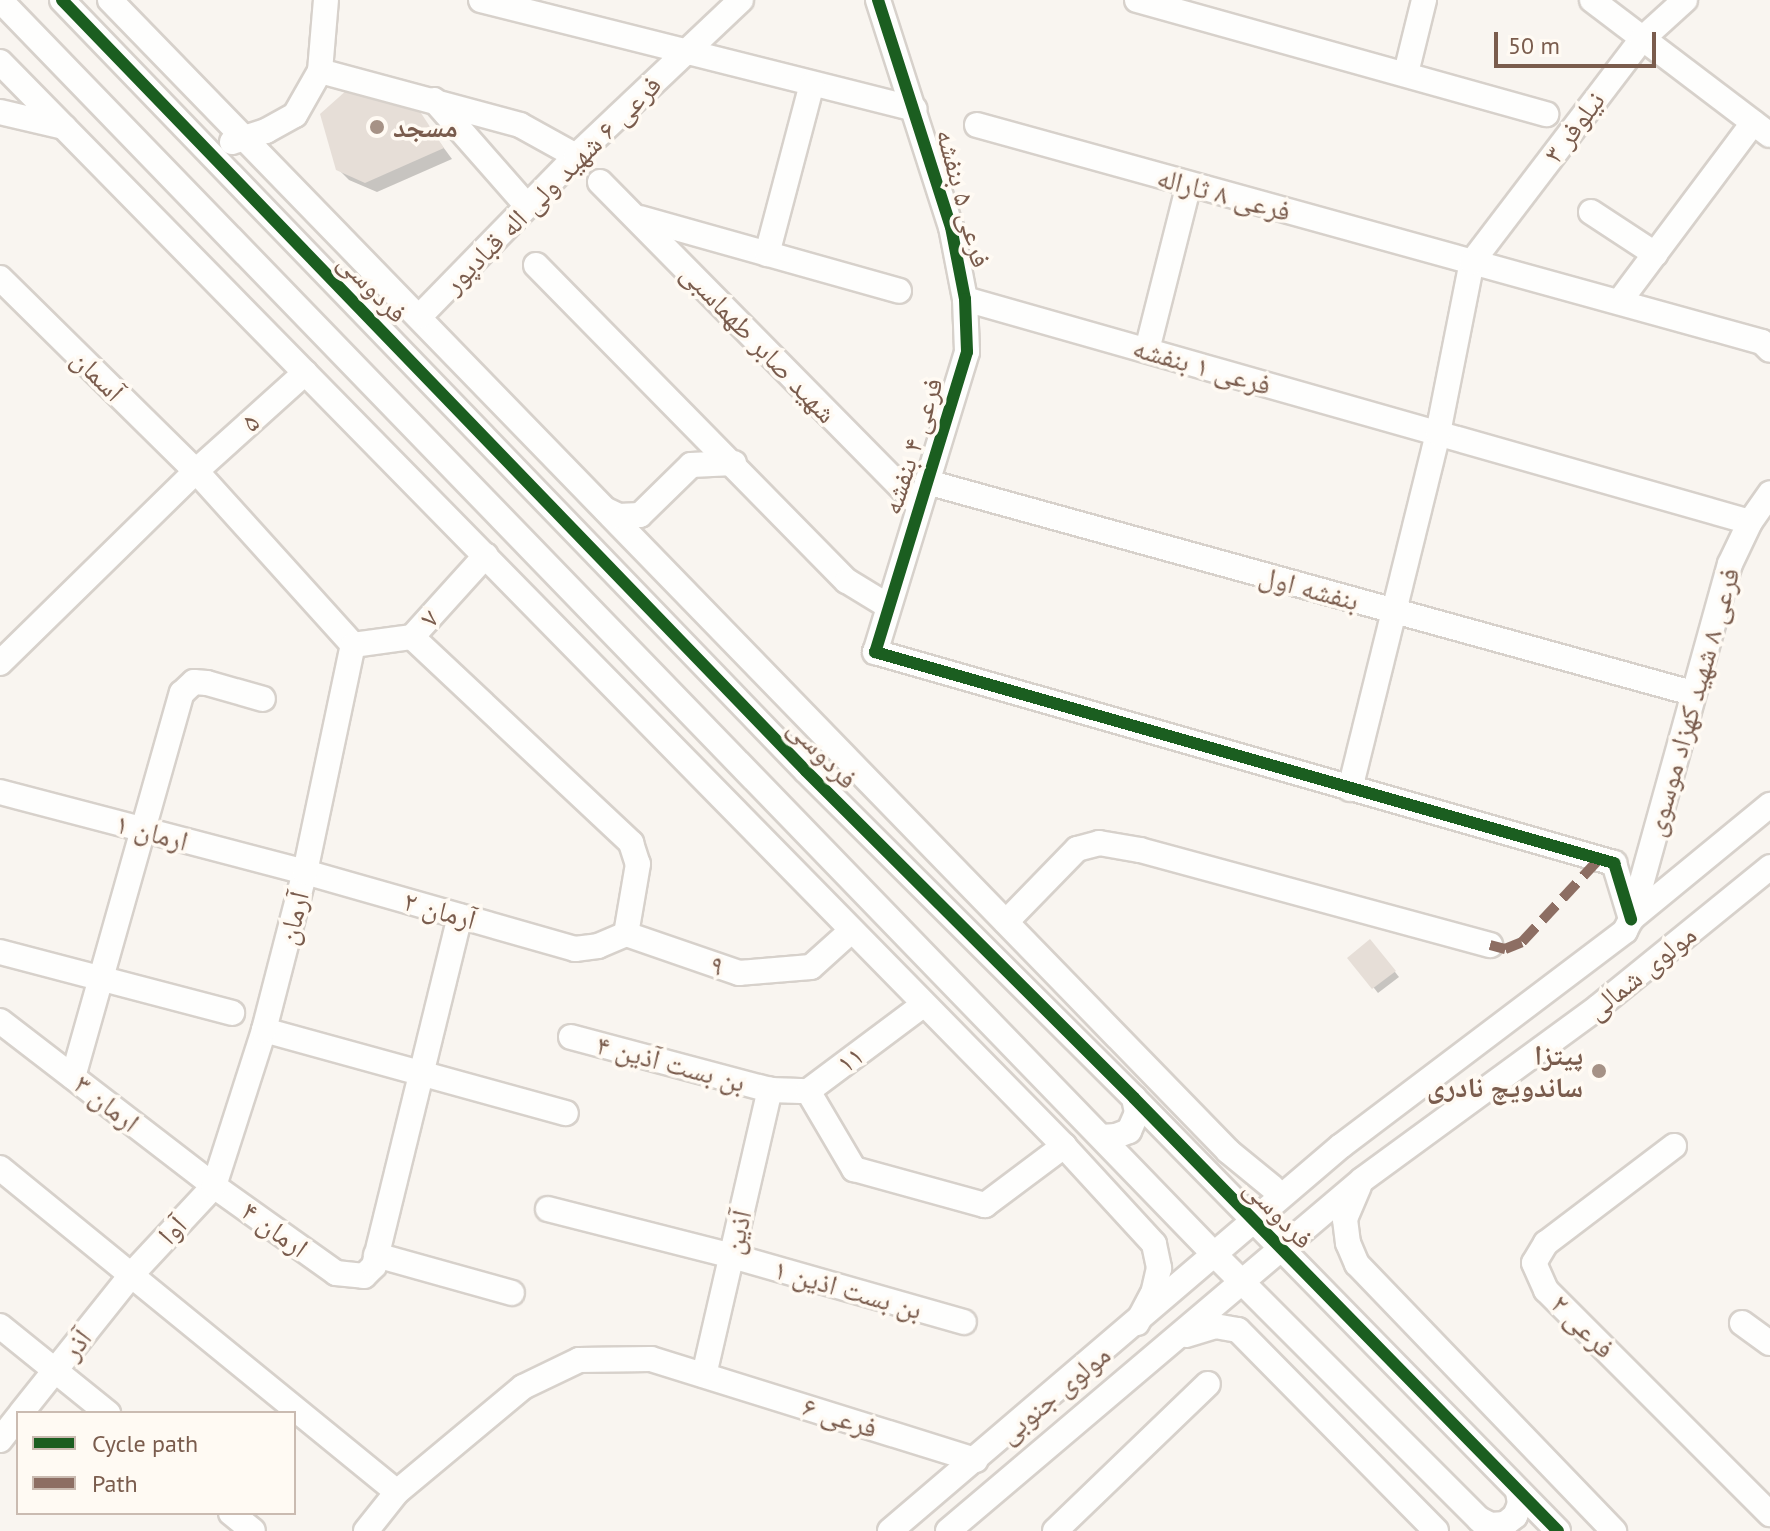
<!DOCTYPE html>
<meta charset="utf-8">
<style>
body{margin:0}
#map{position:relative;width:1770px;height:1531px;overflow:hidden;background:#f9f5f0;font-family:"PT Sans","Noto Naskh Arabic",sans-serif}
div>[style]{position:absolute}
.shadow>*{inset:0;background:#0003}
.building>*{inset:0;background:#e6ded7}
.roads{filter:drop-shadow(2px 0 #d7d1cb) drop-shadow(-2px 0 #d7d1cb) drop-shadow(0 2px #d7d1cb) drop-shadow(0 -2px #d7d1cb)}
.minor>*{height:24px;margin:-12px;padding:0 12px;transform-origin:12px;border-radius:12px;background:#fefefd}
.quiet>*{height:10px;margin-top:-5px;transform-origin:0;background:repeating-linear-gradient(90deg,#8d6e63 0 20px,transparent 0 30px)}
.cycleway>*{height:12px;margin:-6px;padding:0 6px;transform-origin:6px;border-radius:6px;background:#1b5e20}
.dots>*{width:22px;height:22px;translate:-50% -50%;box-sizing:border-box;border:4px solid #fffaf3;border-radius:50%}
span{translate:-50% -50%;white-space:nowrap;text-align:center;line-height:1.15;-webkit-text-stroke:7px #fffaf3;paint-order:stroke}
.poi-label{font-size:28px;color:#7a5c4d;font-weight:700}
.left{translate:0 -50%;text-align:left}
.right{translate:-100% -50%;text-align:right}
.street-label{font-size:28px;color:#7a5c4d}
.legend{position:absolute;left:16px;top:1411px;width:280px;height:104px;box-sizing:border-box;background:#fffaf3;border:2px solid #cabbb1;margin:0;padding:10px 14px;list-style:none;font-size:24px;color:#7a5c4d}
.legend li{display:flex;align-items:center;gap:16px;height:40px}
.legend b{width:40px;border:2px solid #cabbb1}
.scale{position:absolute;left:1494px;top:32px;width:162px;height:36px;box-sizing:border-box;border:4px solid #7a5c4d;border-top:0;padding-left:10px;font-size:24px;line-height:28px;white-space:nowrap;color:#7a5c4d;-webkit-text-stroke:6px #fffaf3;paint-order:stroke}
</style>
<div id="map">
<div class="shadow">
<div style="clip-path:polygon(417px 112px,452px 159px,377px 192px,349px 180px,338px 169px)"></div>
<div style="clip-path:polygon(1375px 947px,1399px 977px,1378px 993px,1350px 958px)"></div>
</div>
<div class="building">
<div style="clip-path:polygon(348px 89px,419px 110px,444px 148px,365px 183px,336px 170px,320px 114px)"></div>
<div style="clip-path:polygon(1370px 939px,1396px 971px,1372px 989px,1347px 958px)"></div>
</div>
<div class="roads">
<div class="minor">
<div style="left:0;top:0;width:1745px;rotate:45.93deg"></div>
<div style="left:1214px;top:1254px;width:392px;rotate:45deg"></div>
<div style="left:62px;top:0;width:1071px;rotate:46.02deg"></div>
<div style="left:806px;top:771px;width:463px;rotate:44.9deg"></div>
<div style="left:1134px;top:1098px;width:606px;rotate:45.6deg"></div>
<div style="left:110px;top:0;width:1605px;rotate:45.83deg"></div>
<div style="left:1228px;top:1151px;width:57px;rotate:39.3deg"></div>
<div style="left:481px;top:0;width:447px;rotate:14.1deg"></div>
<div style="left:878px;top:0;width:238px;rotate:72.2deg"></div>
<div style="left:951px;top:227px;width:73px;rotate:79deg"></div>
<div style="left:965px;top:299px;width:53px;rotate:87.8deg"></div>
<div style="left:967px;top:352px;width:314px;rotate:107deg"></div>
<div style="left:875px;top:652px;width:769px;rotate:15.94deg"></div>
<div style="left:1614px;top:863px;width:59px;rotate:73.1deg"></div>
<div style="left:1137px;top:0;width:425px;rotate:15.6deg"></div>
<div style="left:1592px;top:0;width:223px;rotate:37.2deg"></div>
<div style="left:0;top:62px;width:1519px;rotate:45.53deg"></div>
<div style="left:1064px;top:1146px;width:133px;rotate:47.4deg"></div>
<div style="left:1154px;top:1244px;width:25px;rotate:78deg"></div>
<div style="left:1159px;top:1268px;width:26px;rotate:103deg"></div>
<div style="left:1153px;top:1293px;width:34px;rotate:118deg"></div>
<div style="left:320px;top:71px;width:71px;rotate:-85.2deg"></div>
<div style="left:1406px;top:73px;width:75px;rotate:-76.1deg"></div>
<div style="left:434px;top:100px;width:141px;rotate:48.7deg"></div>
<div style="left:0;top:112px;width:66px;rotate:13.2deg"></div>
<div style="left:977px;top:125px;width:814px;rotate:15.45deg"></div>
<div style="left:1762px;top:342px;width:11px;rotate:45deg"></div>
<div style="left:232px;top:142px;width:36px;rotate:-18deg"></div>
<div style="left:266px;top:131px;width:33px;rotate:-29deg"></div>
<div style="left:295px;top:115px;width:51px;rotate:-60.4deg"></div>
<div style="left:320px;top:71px;width:207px;rotate:15.1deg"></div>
<div style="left:520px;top:125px;width:64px;rotate:29deg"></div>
<div style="left:600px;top:182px;width:453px;rotate:45.4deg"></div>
<div style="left:1591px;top:212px;width:77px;rotate:33.3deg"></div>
<div style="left:640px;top:218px;width:269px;rotate:15.7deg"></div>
<div style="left:767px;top:254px;width:176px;rotate:-75.2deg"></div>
<div style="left:536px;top:265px;width:443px;rotate:45.5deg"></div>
<div style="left:847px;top:581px;width:48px;rotate:31.4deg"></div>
<div style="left:0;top:278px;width:275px;rotate:44.6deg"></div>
<div style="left:196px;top:471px;width:234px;rotate:47.9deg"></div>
<div style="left:965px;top:299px;width:816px;rotate:15.86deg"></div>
<div style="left:1619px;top:302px;width:224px;rotate:-53.2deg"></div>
<div style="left:420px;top:316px;width:223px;rotate:-45.7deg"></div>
<div style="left:576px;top:156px;width:227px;rotate:-43.4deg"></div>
<div style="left:1147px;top:350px;width:171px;rotate:-75.8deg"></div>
<div style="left:927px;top:482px;width:794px;rotate:15.42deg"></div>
<div style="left:606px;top:510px;width:14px;rotate:25deg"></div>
<div style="left:619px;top:516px;width:21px;rotate:-3deg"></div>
<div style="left:640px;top:515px;width:71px;rotate:-44.4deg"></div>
<div style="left:691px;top:465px;width:43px;rotate:-2.7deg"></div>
<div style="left:412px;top:637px;width:301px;rotate:43.2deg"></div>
<div style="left:631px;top:843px;width:22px;rotate:72deg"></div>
<div style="left:638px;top:864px;width:71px;rotate:99.7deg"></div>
<div style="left:353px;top:645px;width:60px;rotate:-7.7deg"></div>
<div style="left:412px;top:637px;width:110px;rotate:-47.9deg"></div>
<div style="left:0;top:663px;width:274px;rotate:-44.4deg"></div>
<div style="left:196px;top:471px;width:147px;rotate:-42deg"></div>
<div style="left:1350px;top:789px;width:367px;rotate:-76.1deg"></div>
<div style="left:1438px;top:433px;width:174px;rotate:-78.8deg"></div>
<div style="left:1472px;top:262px;width:280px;rotate:-52.7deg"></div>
<div style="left:1642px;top:39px;width:58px;rotate:-42.2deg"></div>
<div style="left:0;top:792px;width:315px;rotate:14.7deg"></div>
<div style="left:305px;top:872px;width:281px;rotate:15.9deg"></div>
<div style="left:575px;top:949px;width:23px;rotate:-7deg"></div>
<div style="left:598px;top:946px;width:30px;rotate:-23deg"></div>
<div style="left:626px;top:934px;width:120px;rotate:19deg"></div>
<div style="left:739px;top:973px;width:72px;rotate:-4.8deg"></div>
<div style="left:811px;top:967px;width:54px;rotate:-42deg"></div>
<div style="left:1632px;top:917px;width:366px;rotate:-74.5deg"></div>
<div style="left:1730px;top:564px;width:47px;rotate:-64.5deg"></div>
<div style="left:1750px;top:522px;width:35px;rotate:-55deg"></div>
<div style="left:1006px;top:922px;width:102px;rotate:-45.8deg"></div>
<div style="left:1077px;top:849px;width:23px;rotate:-15deg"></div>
<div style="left:1099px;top:843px;width:42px;rotate:9.7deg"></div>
<div style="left:1140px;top:850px;width:363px;rotate:15.2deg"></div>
<div style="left:0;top:952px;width:240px;rotate:14.7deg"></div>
<div style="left:0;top:1021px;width:270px;rotate:37.6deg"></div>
<div style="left:214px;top:1186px;width:150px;rotate:35.5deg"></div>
<div style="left:336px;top:1273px;width:28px;rotate:6deg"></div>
<div style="left:364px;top:1276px;width:14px;rotate:-45deg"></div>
<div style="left:374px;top:1266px;width:360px;rotate:-76.2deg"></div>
<div style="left:264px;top:1030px;width:313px;rotate:15.4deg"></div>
<div style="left:571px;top:1037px;width:206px;rotate:14.9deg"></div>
<div style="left:770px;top:1090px;width:38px;rotate:2deg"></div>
<div style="left:808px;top:1091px;width:144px;rotate:-36.8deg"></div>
<div style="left:73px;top:1077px;width:399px;rotate:-74.2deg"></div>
<div style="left:182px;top:693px;width:16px;rotate:-43deg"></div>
<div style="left:194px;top:682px;width:13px;rotate:4deg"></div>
<div style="left:207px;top:683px;width:58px;rotate:15.9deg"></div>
<div style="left:808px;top:1091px;width:91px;rotate:59.5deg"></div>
<div style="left:854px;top:1169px;width:136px;rotate:15.4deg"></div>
<div style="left:985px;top:1205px;width:99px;rotate:-36.8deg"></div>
<div style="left:1102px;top:1137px;width:14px;rotate:-4deg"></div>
<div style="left:1116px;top:1136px;width:14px;rotate:-21deg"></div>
<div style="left:1129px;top:1131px;width:20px;rotate:-66deg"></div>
<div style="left:1137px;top:1113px;width:15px;rotate:-101deg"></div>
<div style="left:1674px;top:1146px;width:161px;rotate:142.8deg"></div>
<div style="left:1546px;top:1243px;width:23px;rotate:121deg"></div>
<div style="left:1534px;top:1263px;width:30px;rotate:66deg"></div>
<div style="left:1546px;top:1290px;width:317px;rotate:45deg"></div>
<div style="left:0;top:1168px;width:512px;rotate:39.22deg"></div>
<div style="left:1359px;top:1186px;width:36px;rotate:113deg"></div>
<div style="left:1345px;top:1219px;width:24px;rotate:83deg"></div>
<div style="left:1348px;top:1243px;width:23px;rotate:67deg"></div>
<div style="left:1357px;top:1264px;width:371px;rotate:46.1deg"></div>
<div style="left:548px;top:1209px;width:190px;rotate:14.3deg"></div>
<div style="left:732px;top:1256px;width:241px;rotate:15.9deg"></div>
<div style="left:376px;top:1255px;width:141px;rotate:15.6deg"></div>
<div style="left:1742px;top:1323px;width:34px;rotate:36deg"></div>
<div style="left:0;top:1326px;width:139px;rotate:38.9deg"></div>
<div style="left:1186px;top:1335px;width:30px;rotate:-17deg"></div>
<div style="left:1215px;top:1326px;width:23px;rotate:10deg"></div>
<div style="left:1238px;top:1330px;width:282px;rotate:45.4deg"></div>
<div style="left:704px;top:1375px;width:293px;rotate:-77deg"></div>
<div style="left:21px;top:1413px;width:176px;rotate:-51.4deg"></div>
<div style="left:131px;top:1275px;width:122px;rotate:-47deg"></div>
<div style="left:214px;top:1186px;width:164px;rotate:-72.2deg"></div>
<div style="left:264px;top:1030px;width:163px;rotate:-75.5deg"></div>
<div style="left:305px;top:872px;width:232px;rotate:-78.1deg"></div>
<div style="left:0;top:1440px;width:29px;rotate:-52deg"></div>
<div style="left:231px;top:1513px;width:28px;rotate:39deg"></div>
<div style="left:1479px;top:1519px;width:13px;rotate:27deg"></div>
<div style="left:1491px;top:1525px;width:14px;rotate:-4deg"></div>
<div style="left:1505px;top:1524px;width:13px;rotate:-39deg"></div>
<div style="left:1515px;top:1516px;width:13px;rotate:-67deg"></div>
<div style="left:1520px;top:1504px;width:13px;rotate:-99deg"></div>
<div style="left:366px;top:1531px;width:50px;rotate:-51.5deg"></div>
<div style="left:397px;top:1492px;width:164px;rotate:-39.8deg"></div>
<div style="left:523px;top:1387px;width:62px;rotate:-25.7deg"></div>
<div style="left:579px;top:1360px;width:72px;rotate:-0.8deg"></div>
<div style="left:651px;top:1359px;width:340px;rotate:17.3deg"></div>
<div style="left:890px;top:1531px;width:593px;rotate:-40.49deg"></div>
<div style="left:1341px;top:1146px;width:356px;rotate:-37.1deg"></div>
<div style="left:1625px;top:931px;width:13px;rotate:-63deg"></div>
<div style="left:1631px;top:919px;width:180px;rotate:-39.4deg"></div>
<div style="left:948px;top:1531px;width:543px;rotate:-40.29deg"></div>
<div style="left:1362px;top:1180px;width:293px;rotate:-36.2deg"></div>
<div style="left:1598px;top:1007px;width:222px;rotate:-39.1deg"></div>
<div style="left:1055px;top:1531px;width:212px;rotate:-43.9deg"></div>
</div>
</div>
<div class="quiet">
<div style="left:1490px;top:945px;width:16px;rotate:15deg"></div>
<div style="left:1505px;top:949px;width:18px;rotate:-22deg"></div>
<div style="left:1522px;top:942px;width:113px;rotate:-47.1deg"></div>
</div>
<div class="cycleway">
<div style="left:62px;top:0;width:1071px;rotate:46.02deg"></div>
<div style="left:806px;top:771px;width:463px;rotate:44.9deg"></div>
<div style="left:1134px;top:1098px;width:606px;rotate:45.6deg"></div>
<div style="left:878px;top:0;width:238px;rotate:72.2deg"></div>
<div style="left:951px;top:227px;width:73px;rotate:79deg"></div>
<div style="left:965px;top:299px;width:53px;rotate:87.8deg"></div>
<div style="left:967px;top:352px;width:314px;rotate:107deg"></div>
<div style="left:875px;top:652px;width:769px;rotate:15.94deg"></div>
<div style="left:1614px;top:863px;width:59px;rotate:73.1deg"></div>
</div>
<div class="dots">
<div style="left:377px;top:127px;background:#a69286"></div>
<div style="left:1599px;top:1071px;background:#a69286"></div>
</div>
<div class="poi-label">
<span class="left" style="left:393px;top:127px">مسجد</span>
<span class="right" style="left:1583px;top:1071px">پیتزا<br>ساندویچ نادری</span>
</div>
<div class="street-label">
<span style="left:1574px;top:127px;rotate:-53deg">نیلوفر ۳</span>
<span style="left:552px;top:184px;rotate:-45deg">فرعی ۶ شهید ولی اله قبادپور</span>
<span style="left:1224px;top:194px;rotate:15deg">فرعی ۸ ثاراله</span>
<span style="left:964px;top:198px;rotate:75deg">فرعی ۵ بنفشه</span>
<span style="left:373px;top:287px;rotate:46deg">فردوسی</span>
<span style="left:759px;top:343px;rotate:46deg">شهید صابر طهماسبی</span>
<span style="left:1202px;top:366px;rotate:16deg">فرعی ۱ بنفشه</span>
<span style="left:98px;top:375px;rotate:45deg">آسمان</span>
<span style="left:250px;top:422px;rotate:-42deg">۵</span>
<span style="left:912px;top:446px;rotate:-72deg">فرعی ۴ بنفشه</span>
<span style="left:1309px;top:588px;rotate:15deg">بنفشه اول</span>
<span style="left:429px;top:618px;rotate:-47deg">۷</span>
<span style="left:1692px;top:702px;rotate:-74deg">فرعی ۸ شهید کهزاد موسوی</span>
<span style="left:823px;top:753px;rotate:46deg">فردوسی</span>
<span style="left:152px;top:832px;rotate:15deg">ارمان ۱</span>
<span style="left:440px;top:910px;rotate:16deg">آرمان ۲</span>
<span style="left:293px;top:918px;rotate:-76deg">آرمان</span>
<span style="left:717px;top:965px;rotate:19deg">۹</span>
<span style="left:1641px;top:972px;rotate:-39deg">مولوی شمالی</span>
<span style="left:850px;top:1059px;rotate:-37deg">۱۱</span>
<span style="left:671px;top:1063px;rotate:15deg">بن بست آذین ۴</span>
<span style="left:107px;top:1103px;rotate:38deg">ارمان ۳</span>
<span style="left:1279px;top:1213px;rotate:46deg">فردوسی</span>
<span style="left:275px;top:1229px;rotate:36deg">ارمان ۴</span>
<span style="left:172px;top:1230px;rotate:-47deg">آوا</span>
<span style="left:737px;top:1232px;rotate:-77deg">آذین</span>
<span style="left:848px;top:1289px;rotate:16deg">بن بست اذین ۱</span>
<span style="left:1583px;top:1326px;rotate:45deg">فرعی ۲</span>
<span style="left:76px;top:1344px;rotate:-52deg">آذر</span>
<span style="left:1054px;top:1394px;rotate:-40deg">مولوی جنوبی</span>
<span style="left:840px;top:1417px;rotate:18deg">فرعی ۶</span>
</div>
<ul class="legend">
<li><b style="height:10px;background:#1b5e20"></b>Cycle path</li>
<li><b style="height:10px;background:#8d6e63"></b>Path</li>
</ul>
<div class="scale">50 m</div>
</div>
